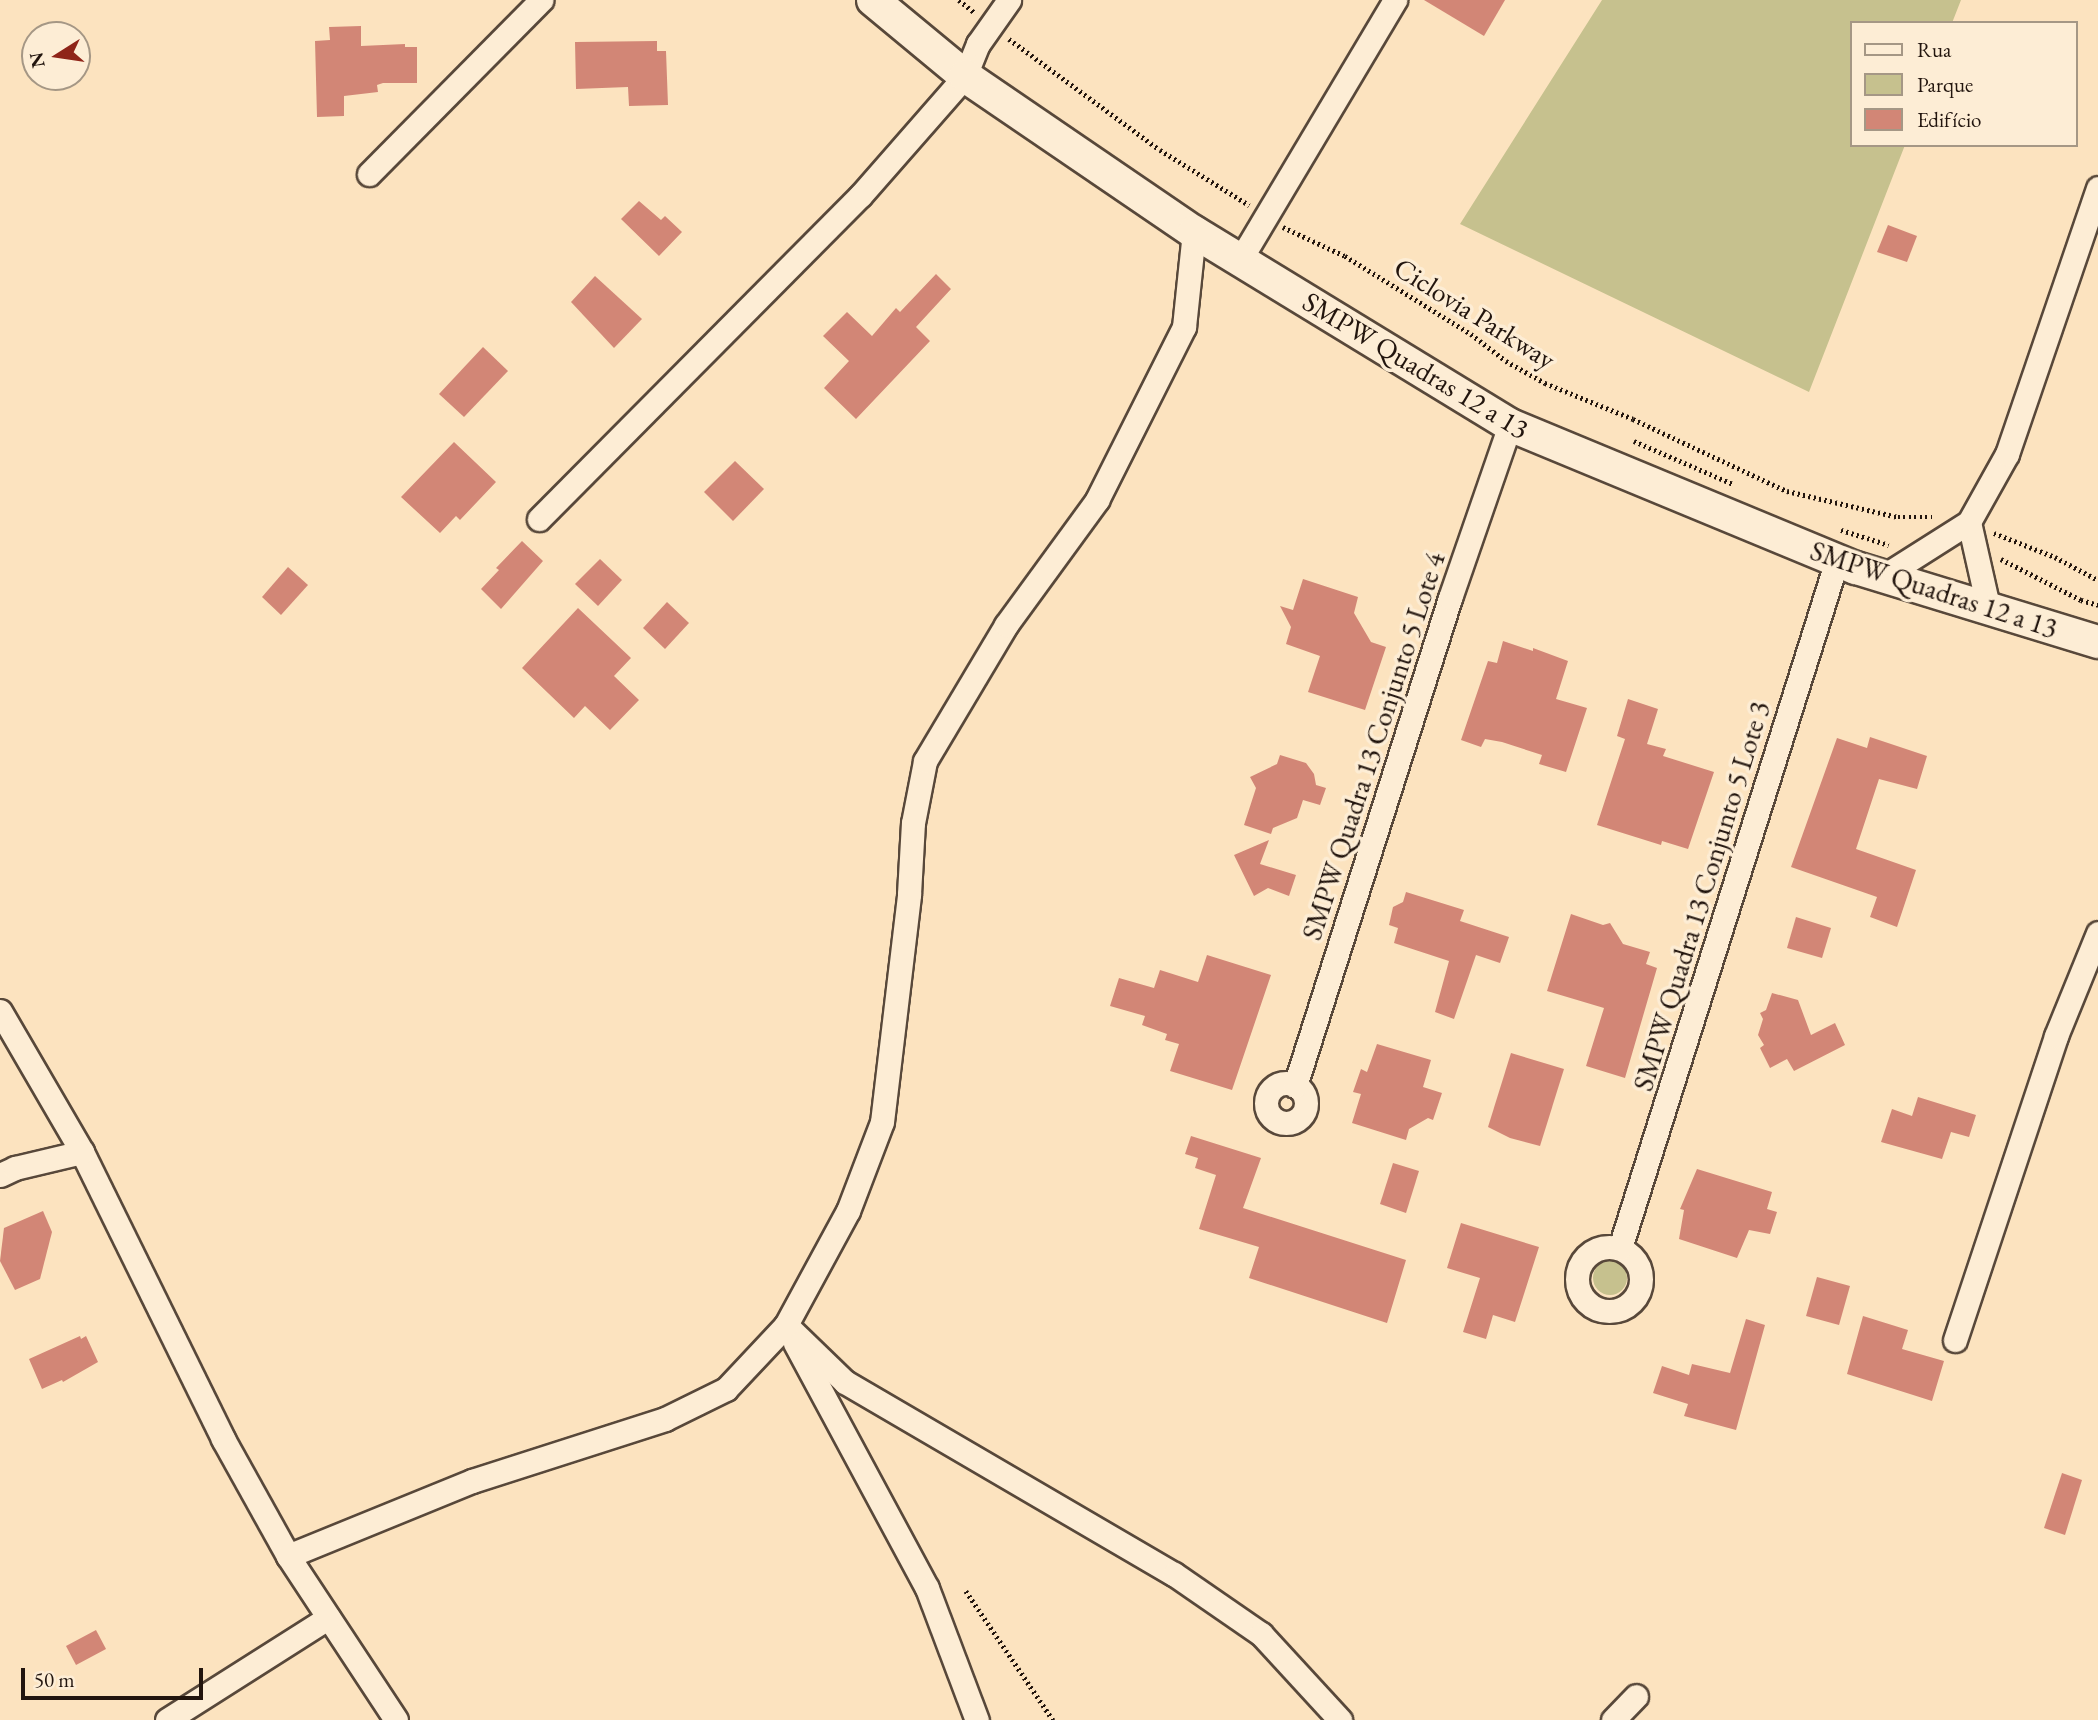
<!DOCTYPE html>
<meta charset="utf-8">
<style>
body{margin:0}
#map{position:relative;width:2098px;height:1720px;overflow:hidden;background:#fce3bf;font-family:"EB Garamond",serif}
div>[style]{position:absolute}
.green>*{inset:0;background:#c6c18e}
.round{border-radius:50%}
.building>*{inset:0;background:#d28676}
.path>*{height:4.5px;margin-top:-2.25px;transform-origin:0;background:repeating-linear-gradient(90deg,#22150e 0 2px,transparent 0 5.5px)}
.roads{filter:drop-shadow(2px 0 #58483a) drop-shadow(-2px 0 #58483a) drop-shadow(0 2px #58483a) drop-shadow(0 -2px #58483a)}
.street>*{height:23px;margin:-11.5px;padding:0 11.5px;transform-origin:11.5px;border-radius:11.5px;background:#fdedd5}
.street>.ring{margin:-11.5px;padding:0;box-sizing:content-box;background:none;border:23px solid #fdedd5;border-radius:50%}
.secondary>*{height:32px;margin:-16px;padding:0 16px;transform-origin:16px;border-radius:16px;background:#fdedd5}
span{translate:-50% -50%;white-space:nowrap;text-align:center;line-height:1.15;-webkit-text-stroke:7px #fdedd5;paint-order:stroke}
.street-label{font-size:28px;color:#22150e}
.legend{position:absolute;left:1850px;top:21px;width:228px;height:126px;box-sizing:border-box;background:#fdedd5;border:2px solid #a59785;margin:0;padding:9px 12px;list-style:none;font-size:21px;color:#22150e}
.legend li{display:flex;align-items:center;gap:14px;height:35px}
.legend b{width:35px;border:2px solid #a59785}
.north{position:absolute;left:21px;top:21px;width:70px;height:70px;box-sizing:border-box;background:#fdedd5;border:2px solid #a59785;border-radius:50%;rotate:258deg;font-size:19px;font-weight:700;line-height:28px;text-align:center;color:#22150e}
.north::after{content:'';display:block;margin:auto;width:24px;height:32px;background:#8f2418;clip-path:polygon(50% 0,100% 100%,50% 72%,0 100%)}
.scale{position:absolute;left:21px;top:1668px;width:182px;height:32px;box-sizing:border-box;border:4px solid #22150e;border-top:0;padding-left:9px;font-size:21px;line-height:24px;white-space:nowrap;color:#22150e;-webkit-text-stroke:5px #fdedd5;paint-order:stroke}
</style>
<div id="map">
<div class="green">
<div style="clip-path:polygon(1602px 0,1961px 0,1952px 23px,1851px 23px,1851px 145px,1905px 145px,1809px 392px,1460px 224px)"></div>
<div class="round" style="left:1593px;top:1261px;width:34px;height:34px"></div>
</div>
<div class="building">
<div style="clip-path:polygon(1424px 0,1505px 0,1484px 36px)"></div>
<div style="clip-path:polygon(361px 26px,361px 46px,405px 44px,405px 47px,417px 47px,417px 83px,383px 83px,377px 85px,378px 92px,344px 96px,344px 116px,317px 117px,315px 41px,330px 40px,329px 27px)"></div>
<div style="clip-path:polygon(657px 41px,657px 51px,666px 51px,668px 105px,629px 106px,628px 87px,576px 89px,575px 42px)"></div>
<div style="clip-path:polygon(639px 201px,661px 220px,665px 216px,682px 232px,659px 256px,621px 219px)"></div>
<div style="clip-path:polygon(1888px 225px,1917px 236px,1907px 262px,1877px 252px)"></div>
<div style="clip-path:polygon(936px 274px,951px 289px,916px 327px,930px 341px,856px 419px,824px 388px,849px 361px,823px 336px,847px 312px,872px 336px,896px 308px,900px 312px)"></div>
<div style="clip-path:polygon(595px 276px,642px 319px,614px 348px,571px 302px)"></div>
<div style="clip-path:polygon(483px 347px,508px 371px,464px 417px,439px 394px)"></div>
<div style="clip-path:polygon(454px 442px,496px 482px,460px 520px,456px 516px,440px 533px,401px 497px)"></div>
<div style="clip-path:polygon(735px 461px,764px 489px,733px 521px,704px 492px)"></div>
<div style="clip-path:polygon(522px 541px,543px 561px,501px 609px,481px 589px,499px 570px,496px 568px)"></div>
<div style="clip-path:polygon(600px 559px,622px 580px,598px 606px,575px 584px)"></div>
<div style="clip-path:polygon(288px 567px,308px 585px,281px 615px,262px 597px)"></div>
<div style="clip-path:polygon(1303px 579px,1358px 597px,1354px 613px,1371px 642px,1386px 647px,1365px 710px,1308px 692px,1320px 656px,1286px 644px,1291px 627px,1280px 606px,1293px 610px)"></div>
<div style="clip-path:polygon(667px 602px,689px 623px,665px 649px,643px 628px)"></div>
<div style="clip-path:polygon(578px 608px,631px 658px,614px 676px,639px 700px,610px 730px,585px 706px,574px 718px,522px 668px)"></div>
<div style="clip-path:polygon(1503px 641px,1533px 651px,1533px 648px,1568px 661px,1556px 699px,1587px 708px,1566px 772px,1539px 764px,1542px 755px,1502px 742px,1485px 739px,1481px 747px,1461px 740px,1488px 661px,1497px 663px)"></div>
<div style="clip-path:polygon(1628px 699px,1658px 709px,1647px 744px,1666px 749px,1663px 756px,1714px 772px,1688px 849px,1662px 841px,1661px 845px,1597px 825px,1625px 739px,1617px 736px)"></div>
<div style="clip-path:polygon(1870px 737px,1927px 756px,1917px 789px,1879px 779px,1856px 849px,1916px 870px,1897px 927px,1870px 917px,1877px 897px,1791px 867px,1837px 738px,1867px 748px)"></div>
<div style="clip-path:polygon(1280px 755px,1306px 763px,1314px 774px,1316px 785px,1326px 788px,1320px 805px,1303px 800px,1297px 818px,1273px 828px,1271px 834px,1244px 825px,1256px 788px,1250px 777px,1277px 764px)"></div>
<div style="clip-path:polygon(1269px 840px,1260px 864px,1296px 875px,1289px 896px,1268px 888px,1254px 896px,1234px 855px)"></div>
<div style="clip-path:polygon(1406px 892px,1464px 910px,1460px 921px,1509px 937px,1500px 963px,1476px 955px,1454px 1019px,1435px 1012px,1449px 961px,1394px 943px,1398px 928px,1389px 925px,1393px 907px,1403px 902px)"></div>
<div style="clip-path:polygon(1571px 914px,1603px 925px,1610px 923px,1623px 944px,1650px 952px,1646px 964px,1657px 968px,1625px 1078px,1586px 1066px,1604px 1008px,1547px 991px)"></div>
<div style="clip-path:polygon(1796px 917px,1831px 928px,1822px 958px,1787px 948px)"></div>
<div style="clip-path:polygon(1207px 955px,1271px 975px,1232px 1090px,1170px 1071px,1179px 1044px,1165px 1040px,1167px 1034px,1142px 1025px,1145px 1016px,1110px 1006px,1119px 978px,1154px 988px,1160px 970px,1198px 982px)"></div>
<div style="clip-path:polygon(1772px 993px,1798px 1000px,1811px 1035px,1835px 1023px,1845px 1045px,1794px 1071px,1787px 1059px,1770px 1068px,1760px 1048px,1764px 1045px,1758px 1035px,1763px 1019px,1760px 1013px,1766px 1010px)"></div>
<div style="clip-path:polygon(1377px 1044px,1431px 1060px,1423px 1087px,1442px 1093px,1433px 1120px,1428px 1118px,1409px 1129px,1406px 1140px,1352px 1123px,1361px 1094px,1353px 1092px,1361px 1069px,1367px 1072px)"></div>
<div style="clip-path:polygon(1511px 1053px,1564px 1069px,1540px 1146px,1510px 1138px,1488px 1127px)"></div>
<div style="clip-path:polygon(1918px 1097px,1976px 1115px,1969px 1137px,1951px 1132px,1942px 1159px,1881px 1142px,1892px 1109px,1912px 1116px)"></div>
<div style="clip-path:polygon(1191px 1136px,1261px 1158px,1243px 1208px,1406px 1260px,1387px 1323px,1249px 1278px,1259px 1247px,1199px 1229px,1216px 1175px,1195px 1168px,1198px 1158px,1185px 1154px)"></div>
<div style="clip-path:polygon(1393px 1163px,1419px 1171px,1406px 1213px,1380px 1204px)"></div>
<div style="clip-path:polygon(1697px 1169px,1772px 1192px,1767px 1209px,1777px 1212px,1770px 1234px,1749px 1230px,1737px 1258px,1679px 1239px,1684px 1210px,1680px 1209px)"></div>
<div style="clip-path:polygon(43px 1211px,52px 1232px,40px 1279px,15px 1290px,0 1261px,4px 1228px)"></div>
<div style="clip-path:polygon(1461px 1223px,1539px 1247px,1515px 1322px,1493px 1315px,1486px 1339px,1463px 1332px,1480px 1278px,1447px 1268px)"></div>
<div style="clip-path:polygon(1817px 1277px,1850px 1286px,1839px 1325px,1806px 1316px)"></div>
<div style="clip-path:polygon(1863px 1316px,1908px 1330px,1902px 1349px,1944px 1361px,1932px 1401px,1847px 1374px)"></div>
<div style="clip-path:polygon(1746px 1319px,1765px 1325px,1736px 1430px,1684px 1416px,1688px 1404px,1653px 1393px,1662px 1366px,1689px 1375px,1692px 1364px,1730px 1373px)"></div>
<div style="clip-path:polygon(80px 1336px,81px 1339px,86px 1336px,98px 1362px,63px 1382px,62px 1380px,42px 1389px,29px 1359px)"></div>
<div style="clip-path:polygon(2062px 1473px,2082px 1480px,2065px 1535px,2044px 1528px)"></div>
<div style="clip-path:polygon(96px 1630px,106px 1649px,76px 1665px,66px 1646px)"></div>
</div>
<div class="path">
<div style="left:959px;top:0;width:19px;rotate:39deg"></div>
<div style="left:1009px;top:39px;width:187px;rotate:36.3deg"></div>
<div style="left:1160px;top:150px;width:105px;rotate:31.7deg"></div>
<div style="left:1283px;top:227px;width:68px;rotate:25.1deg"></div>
<div style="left:1345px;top:256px;width:148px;rotate:31.8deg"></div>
<div style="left:1471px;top:334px;width:44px;rotate:37.6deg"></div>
<div style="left:1506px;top:361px;width:45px;rotate:29.4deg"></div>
<div style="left:1545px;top:383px;width:95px;rotate:22.2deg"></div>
<div style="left:1633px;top:419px;width:170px;rotate:25.1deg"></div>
<div style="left:1787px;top:491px;width:114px;rotate:13.2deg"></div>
<div style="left:1898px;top:517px;width:34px"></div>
<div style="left:1634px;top:441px;width:108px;rotate:23.5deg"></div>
<div style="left:1841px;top:530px;width:50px;rotate:17.4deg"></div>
<div style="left:1994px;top:533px;width:66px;rotate:21.5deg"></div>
<div style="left:2055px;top:557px;width:49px;rotate:28.1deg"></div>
<div style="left:2001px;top:559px;width:90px;rotate:27.1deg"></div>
<div style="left:2081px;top:600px;width:18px;rotate:16deg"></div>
<div style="left:966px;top:1591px;width:156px;rotate:56deg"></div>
</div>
<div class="roads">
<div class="street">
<div style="left:369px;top:174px;width:245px;rotate:-45.3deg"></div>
<div style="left:1240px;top:260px;width:303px;rotate:-59.2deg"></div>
<div style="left:539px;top:519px;width:455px;rotate:-45.2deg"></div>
<div style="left:860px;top:196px;width:159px;rotate:-48.8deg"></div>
<div style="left:965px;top:76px;width:35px;rotate:-68deg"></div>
<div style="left:978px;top:44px;width:54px;rotate:-54.8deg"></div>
<div style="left:1969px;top:522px;width:91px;rotate:77.3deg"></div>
<div style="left:1884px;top:576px;width:101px;rotate:-32.4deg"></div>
<div style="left:1969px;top:522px;width:78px;rotate:-60.8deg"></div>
<div style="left:2007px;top:454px;width:281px;rotate:-71.1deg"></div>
<div style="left:0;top:1011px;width:163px;rotate:59.8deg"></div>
<div style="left:82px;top:1152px;width:320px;rotate:63.8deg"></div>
<div style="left:223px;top:1439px;width:134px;rotate:60.9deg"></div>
<div style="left:288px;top:1556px;width:196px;rotate:56.6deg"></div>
<div class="ring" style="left:1266px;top:1083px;width:17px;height:17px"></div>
<div style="left:1295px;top:1086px;width:512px;rotate:-72.38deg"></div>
<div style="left:1450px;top:598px;width:183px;rotate:-70.9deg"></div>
<div style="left:0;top:1175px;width:17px;rotate:-25deg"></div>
<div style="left:15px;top:1168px;width:69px;rotate:-13.4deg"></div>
<div class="ring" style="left:1577px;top:1247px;width:41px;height:41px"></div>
<div style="left:1620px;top:1248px;width:721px;rotate:-72.49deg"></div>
<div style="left:786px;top:1325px;width:82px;rotate:44deg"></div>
<div style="left:845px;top:1382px;width:381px;rotate:30.3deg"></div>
<div style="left:1174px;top:1574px;width:106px;rotate:34.6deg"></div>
<div style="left:1261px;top:1634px;width:117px;rotate:47.4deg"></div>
<div style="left:1955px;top:1340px;width:320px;rotate:-71.6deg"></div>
<div style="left:2056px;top:1036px;width:111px;rotate:-67.8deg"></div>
<div style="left:795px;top:1343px;width:278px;rotate:61.7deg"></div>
<div style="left:927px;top:1588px;width:141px;rotate:69.3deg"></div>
<div style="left:288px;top:1556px;width:199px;rotate:-22.2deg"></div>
<div style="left:472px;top:1481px;width:203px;rotate:-17.8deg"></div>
<div style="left:665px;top:1419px;width:68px;rotate:-26.2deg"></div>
<div style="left:726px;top:1389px;width:88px;rotate:-46.8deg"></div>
<div style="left:786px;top:1325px;width:130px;rotate:-61.5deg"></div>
<div style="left:848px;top:1211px;width:95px;rotate:-69.1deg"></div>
<div style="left:882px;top:1122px;width:230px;rotate:-83.2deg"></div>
<div style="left:909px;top:894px;width:71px;rotate:-86.8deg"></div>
<div style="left:913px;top:823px;width:63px;rotate:-79deg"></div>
<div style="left:925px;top:761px;width:158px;rotate:-59.2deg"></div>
<div style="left:1006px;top:625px;width:155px;rotate:-53.9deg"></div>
<div style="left:1097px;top:500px;width:194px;rotate:-63.3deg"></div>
<div style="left:1184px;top:327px;width:96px;rotate:-84deg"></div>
<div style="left:167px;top:1720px;width:191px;rotate:-32.4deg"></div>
<div style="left:1613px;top:1720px;width:33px;rotate:-46deg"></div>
</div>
<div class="secondary">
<div style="left:873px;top:0;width:119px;rotate:39.6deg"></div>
<div style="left:965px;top:76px;width:277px;rotate:34.3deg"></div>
<div style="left:1194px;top:232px;width:370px;rotate:31.4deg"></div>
<div style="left:1510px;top:425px;width:374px;rotate:22.5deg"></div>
<div style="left:1856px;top:568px;width:253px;rotate:17deg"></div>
</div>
</div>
<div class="street-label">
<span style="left:1475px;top:313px;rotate:32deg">Ciclovia Parkway</span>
<span style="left:1416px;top:365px;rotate:31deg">SMPW Quadras 12 a 13</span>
<span style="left:1934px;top:589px;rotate:18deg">SMPW Quadras 12 a 13</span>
<span style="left:1373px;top:746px;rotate:-72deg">SMPW Quadra 13 Conjunto 5 Lote 4</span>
<span style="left:1701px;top:896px;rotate:-73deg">SMPW Quadra 13 Conjunto 5 Lote 3</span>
</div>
<ul class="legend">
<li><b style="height:9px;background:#fdedd5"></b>Rua</li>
<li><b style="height:19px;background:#c6c18e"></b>Parque</li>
<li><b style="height:19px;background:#d28676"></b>Edifício</li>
</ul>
<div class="north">N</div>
<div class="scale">50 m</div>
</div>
